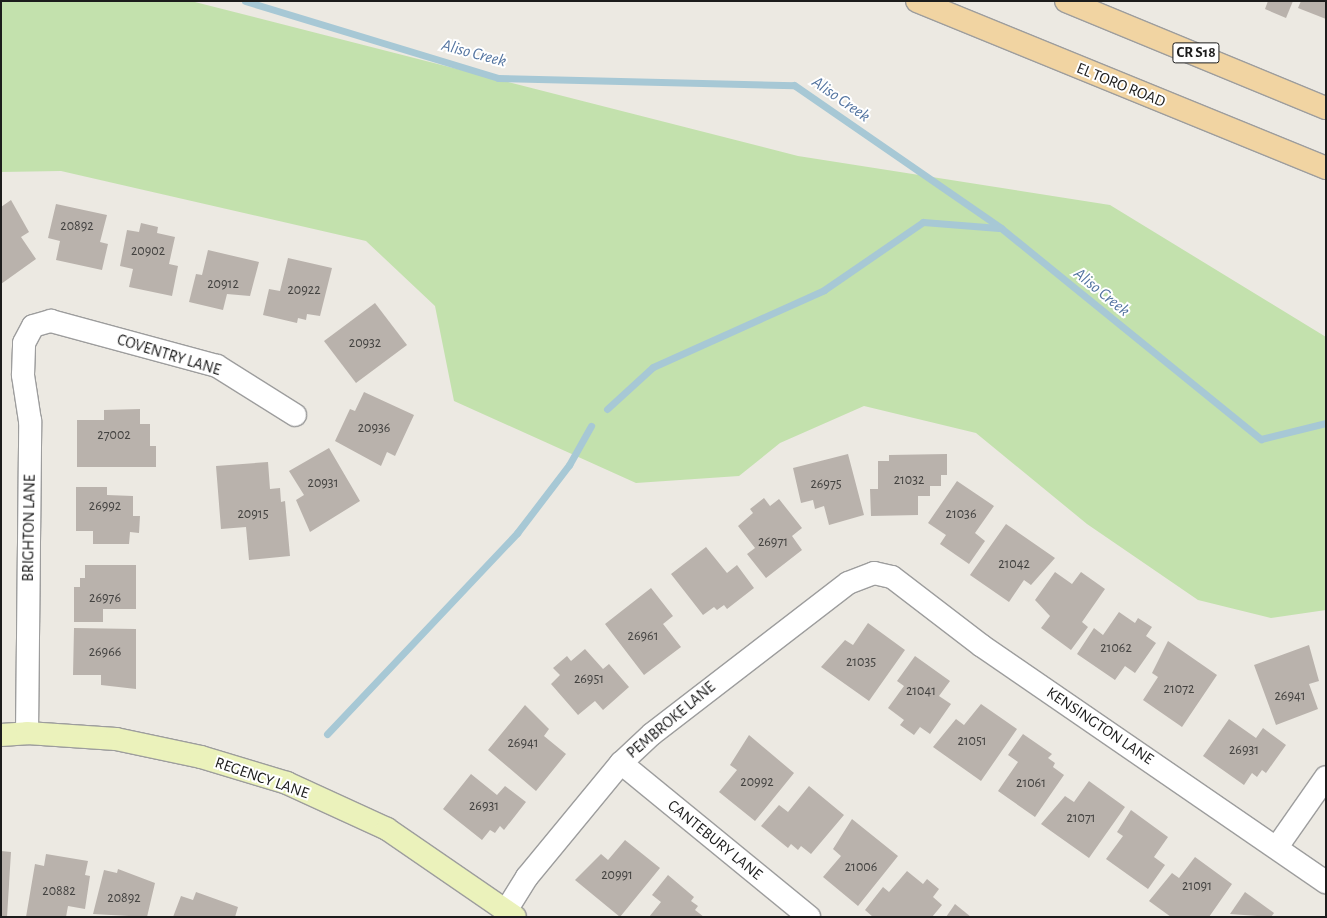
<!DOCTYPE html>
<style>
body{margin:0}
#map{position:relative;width:1327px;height:918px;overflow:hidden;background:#ece9e2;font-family:"Alegreya Sans",sans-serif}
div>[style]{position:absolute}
.grass>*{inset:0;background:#c3e1ad}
.stream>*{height:7px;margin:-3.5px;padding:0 3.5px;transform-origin:3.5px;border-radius:3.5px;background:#a7c8d5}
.building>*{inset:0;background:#b9b2ac}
.roads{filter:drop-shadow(1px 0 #9d9d9d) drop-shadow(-1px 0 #9d9d9d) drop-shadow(0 1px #9d9d9d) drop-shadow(0 -1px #9d9d9d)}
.street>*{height:22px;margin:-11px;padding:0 11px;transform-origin:11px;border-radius:11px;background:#fff}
.secondary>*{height:22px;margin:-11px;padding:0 11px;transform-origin:11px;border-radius:11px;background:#ebf2bb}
.primary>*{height:22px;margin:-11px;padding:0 11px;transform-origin:11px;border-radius:11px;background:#f1d4a2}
span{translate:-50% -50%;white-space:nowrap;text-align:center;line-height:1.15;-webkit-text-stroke:4px #fff;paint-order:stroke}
.number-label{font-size:14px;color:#434240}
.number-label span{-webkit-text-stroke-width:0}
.shield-label span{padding:1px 3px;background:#fff;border:1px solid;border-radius:3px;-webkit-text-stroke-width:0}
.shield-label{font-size:15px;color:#1c1c1c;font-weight:700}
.street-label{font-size:16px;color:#1c1c1c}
.water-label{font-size:17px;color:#5374a0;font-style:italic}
.frame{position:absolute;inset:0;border:2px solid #1c1c1c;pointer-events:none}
</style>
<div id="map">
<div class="grass">
<div style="clip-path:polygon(1px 1px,191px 1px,798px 156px,1110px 205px,1326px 337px,1326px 610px,1271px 618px,1198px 600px,1087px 524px,976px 433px,864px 406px,780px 443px,739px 476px,636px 483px,454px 401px,435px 306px,366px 241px,61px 171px,1px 172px)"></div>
</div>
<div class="stream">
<div style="left:245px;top:1px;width:264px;rotate:16.9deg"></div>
<div style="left:498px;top:78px;width:296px;rotate:1.4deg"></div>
<div style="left:794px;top:85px;width:252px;rotate:34.6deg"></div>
<div style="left:1001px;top:228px;width:335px;rotate:39.1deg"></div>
<div style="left:1261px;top:439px;width:67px;rotate:-13.8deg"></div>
<div style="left:607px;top:409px;width:62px;rotate:-42.4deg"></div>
<div style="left:653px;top:367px;width:188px;rotate:-24.2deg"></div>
<div style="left:824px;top:290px;width:120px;rotate:-34.5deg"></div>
<div style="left:923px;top:222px;width:76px;rotate:4.5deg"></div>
<div style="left:327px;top:734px;width:277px;rotate:-46.6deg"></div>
<div style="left:517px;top:533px;width:86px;rotate:-52.6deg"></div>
<div style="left:569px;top:465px;width:45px;rotate:-60.6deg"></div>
</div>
<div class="building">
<div style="clip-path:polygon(1268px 1px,1293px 1px,1286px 18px,1265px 9px)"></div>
<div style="clip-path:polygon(1301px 1px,1326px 1px,1326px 19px,1298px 8px)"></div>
<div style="clip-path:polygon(11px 200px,29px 232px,21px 237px,36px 259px,1px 284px,1px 207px)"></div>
<div style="clip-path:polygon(56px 204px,107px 215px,100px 242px,108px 244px,102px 270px,56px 260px,60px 241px,48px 238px)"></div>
<div style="clip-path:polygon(141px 223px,158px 227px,157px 233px,175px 237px,169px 264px,178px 266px,172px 296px,129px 287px,133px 269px,120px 266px,127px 230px,139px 232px)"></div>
<div style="clip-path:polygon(208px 250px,259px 262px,250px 296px,227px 294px,223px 310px,189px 302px,196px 274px,202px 275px)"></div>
<div style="clip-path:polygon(288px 258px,332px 268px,320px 316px,307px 314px,306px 320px,298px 318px,297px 323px,263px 315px,269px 289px,280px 291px)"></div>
<div style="clip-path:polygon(375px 303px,407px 345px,356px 383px,324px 341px)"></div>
<div style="clip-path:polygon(364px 392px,414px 415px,395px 456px,387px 452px,381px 466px,335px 441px,350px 409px,355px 411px)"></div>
<div style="clip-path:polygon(140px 409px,140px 424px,150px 424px,150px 446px,156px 446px,156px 467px,77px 467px,77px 420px,104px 420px,104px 410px)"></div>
<div style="clip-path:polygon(329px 448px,360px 501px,310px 532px,296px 500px,304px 495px,289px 471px)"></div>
<div style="clip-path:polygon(848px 454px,864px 515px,829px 525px,824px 506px,815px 509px,813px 500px,801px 503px,793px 468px)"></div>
<div style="clip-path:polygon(947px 454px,947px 475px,941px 475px,941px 486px,930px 486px,930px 496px,918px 496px,918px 515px,871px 516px,870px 489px,878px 489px,878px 461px,889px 461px,889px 455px)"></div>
<div style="clip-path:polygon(268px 462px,270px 489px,280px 488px,281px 502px,285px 501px,290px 556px,249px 560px,246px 527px,221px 529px,216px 466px)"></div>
<div style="clip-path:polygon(957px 481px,994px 506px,975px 533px,985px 541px,969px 564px,940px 544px,946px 535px,928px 523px)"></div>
<div style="clip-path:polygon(76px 487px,107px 487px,107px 495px,133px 496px,133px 516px,140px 516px,139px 533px,130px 532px,129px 544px,93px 544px,93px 531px,76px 531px)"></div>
<div style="clip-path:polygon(764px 498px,770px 506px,779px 499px,802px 528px,792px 536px,802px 550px,766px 578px,747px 554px,755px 548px,738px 526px,753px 513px,750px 509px)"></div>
<div style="clip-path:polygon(1006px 524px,1055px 558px,1031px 585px,1024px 580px,1009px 602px,970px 575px)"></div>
<div style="clip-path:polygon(706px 547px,727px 573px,737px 565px,754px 588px,727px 609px,724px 605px,717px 610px,714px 607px,703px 615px,671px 574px)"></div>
<div style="clip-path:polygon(85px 565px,136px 565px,136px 609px,103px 609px,103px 622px,74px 622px,74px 587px,80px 587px,80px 578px,85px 578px)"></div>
<div style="clip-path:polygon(1055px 572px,1072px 584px,1081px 572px,1105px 589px,1082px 622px,1088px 627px,1071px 650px,1041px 628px,1050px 616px,1035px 600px)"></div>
<div style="clip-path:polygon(651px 588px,673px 616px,663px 624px,681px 647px,644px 675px,605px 624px)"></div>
<div style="clip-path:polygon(1119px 612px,1135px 623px,1138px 618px,1152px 627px,1146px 636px,1156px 643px,1135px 673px,1125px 666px,1115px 680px,1077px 654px,1094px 628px,1103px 635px)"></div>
<div style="clip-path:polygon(868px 623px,905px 650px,869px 701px,821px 667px,845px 640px,853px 645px)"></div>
<div style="clip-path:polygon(74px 628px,136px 629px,136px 689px,101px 685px,101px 675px,73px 675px)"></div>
<div style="clip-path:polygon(1168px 641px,1217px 675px,1182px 727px,1143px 700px,1158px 677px,1152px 673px)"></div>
<div style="clip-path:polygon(1309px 645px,1319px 681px,1309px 684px,1318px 709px,1276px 725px,1254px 665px)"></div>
<div style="clip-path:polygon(585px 649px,603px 669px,609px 664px,629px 687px,603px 710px,595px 701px,578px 715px,551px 684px,560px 675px,553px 668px,567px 656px,571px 661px)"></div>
<div style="clip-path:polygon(915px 656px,950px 681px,939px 696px,951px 704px,930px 734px,920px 727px,914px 735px,900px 725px,904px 720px,888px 708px,904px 686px,897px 681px)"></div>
<div style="clip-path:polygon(981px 704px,1017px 729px,981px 781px,933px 747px,956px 719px,964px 725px)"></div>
<div style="clip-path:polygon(525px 705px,549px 729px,544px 736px,566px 754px,536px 791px,488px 750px)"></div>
<div style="clip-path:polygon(1229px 719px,1256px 738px,1263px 728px,1286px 745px,1266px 773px,1262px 770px,1257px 777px,1252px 773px,1244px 785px,1203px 756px)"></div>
<div style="clip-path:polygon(1023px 734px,1052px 754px,1048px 758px,1055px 763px,1053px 767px,1064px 775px,1035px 817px,998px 791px,1018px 762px,1008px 755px)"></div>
<div style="clip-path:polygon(749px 735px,794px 773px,755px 821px,719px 792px,737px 770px,730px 765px)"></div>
<div style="clip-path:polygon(471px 774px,497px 795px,505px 786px,526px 802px,504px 830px,500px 826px,495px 833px,490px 830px,482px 840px,443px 809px)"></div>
<div style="clip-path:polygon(1089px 781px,1125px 807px,1089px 858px,1041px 824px,1065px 796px,1074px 802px)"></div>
<div style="clip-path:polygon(809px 786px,844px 815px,811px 854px,801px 846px,798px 850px,791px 844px,788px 848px,761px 826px,779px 805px,788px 812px)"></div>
<div style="clip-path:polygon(1131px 810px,1168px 837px,1154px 857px,1165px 865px,1148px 889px,1106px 859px,1123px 836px,1117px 832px)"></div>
<div style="clip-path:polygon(852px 819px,898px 856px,858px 906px,823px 877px,841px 856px,833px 849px)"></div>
<div style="clip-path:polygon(625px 840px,660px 868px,620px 917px,575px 880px,601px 854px,608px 860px)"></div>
<div style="clip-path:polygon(1px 851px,11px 852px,7px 917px,1px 917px)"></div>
<div style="clip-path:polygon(46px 854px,88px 861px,85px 875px,90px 876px,85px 909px,68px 906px,66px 917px,26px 917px,35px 864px,44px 866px)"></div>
<div style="clip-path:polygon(1195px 857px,1232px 884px,1209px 917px,1171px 917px,1149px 901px,1172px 873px,1179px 878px)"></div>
<div style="clip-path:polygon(118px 869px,155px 883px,147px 917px,93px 914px,104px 870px,117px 873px)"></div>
<div style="clip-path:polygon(907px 871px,923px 884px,927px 879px,939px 889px,933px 897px,942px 905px,932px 917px,873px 917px,865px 910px,883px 887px,889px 892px)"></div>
<div style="clip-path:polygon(668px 875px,694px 897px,691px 901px,698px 906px,695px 910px,704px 917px,649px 917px,661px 902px,652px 895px)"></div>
<div style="clip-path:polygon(196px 892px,238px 907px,235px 917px,173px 917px,181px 896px,193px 900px)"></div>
<div style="clip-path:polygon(1245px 892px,1274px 913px,1271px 917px,1230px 914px)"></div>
<div style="clip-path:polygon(955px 904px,971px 917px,946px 917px)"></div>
</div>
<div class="roads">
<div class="street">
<div style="left:27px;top:733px;width:312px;rotate:-89.4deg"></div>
<div style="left:30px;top:421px;width:47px;rotate:-98.7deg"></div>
<div style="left:23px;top:375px;width:32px;rotate:-88deg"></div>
<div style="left:24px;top:343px;width:19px;rotate:-62deg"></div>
<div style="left:33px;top:326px;width:19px;rotate:-16deg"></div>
<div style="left:51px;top:321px;width:172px;rotate:15.2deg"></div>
<div style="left:217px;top:366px;width:92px;rotate:32.1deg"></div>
<div style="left:621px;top:763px;width:243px;rotate:39.3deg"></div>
<div style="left:1277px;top:847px;width:85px;rotate:-55deg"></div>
<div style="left:507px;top:909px;width:38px;rotate:-58deg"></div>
<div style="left:527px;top:877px;width:148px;rotate:-50.5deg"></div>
<div style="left:621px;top:763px;width:42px;rotate:-43.1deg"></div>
<div style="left:652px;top:734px;width:247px;rotate:-37.6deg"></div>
<div style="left:848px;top:583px;width:28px;rotate:-21deg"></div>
<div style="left:874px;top:573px;width:18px;rotate:13deg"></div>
<div style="left:892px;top:577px;width:113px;rotate:37.5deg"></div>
<div style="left:982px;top:646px;width:417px;rotate:34.5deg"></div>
</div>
<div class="secondary">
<div style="left:1px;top:735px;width:26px;rotate:-4deg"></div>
<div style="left:27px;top:733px;width:89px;rotate:3.9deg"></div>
<div style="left:116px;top:739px;width:87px;rotate:12deg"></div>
<div style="left:201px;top:757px;width:90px;rotate:16.8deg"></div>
<div style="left:287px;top:783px;width:110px;rotate:24.7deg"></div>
<div style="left:387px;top:829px;width:155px;rotate:34.5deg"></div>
</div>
<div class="primary">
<div style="left:917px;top:1px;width:442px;rotate:22.2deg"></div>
<div style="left:1066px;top:1px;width:281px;rotate:22.4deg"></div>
</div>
</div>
<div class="number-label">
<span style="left:77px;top:226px">20892</span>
<span style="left:148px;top:251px">20902</span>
<span style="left:223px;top:284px">20912</span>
<span style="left:304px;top:290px">20922</span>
<span style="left:365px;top:343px">20932</span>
<span style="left:374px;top:428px">20936</span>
<span style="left:114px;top:435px">27002</span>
<span style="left:909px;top:480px">21032</span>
<span style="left:323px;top:483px">20931</span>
<span style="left:826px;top:484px">26975</span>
<span style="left:105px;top:506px">26992</span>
<span style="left:253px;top:514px">20915</span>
<span style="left:961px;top:514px">21036</span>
<span style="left:773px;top:542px">26971</span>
<span style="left:1014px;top:564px">21042</span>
<span style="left:105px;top:598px">26976</span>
<span style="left:643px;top:636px">26961</span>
<span style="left:1116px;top:648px">21062</span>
<span style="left:105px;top:652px">26966</span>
<span style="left:861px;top:662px">21035</span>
<span style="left:589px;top:679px">26951</span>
<span style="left:1179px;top:689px">21072</span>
<span style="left:921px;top:691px">21041</span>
<span style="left:1290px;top:696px">26941</span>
<span style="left:972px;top:741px">21051</span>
<span style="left:523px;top:743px">26941</span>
<span style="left:1244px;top:750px">26931</span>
<span style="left:757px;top:782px">20992</span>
<span style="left:1031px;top:783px">21061</span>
<span style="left:484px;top:806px">26931</span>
<span style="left:1081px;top:818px">21071</span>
<span style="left:861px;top:867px">21006</span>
<span style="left:617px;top:875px">20991</span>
<span style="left:1197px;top:886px">21091</span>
<span style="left:59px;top:891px">20882</span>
<span style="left:124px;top:898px">20892</span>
</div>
<div class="shield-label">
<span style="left:1196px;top:53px">CR S18</span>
</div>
<div class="street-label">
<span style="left:1121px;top:85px;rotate:22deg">EL TORO ROAD</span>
<span style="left:169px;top:355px;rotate:17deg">COVENTRY LANE</span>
<span style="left:29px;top:528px;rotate:-89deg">BRIGHTON LANE</span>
<span style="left:671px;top:720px;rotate:-40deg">PEMBROKE LANE</span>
<span style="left:1100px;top:726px;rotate:34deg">KENSINGTON LANE</span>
<span style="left:262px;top:778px;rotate:19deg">REGENCY LANE</span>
<span style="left:715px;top:840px;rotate:39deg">CANTEBURY LANE</span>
</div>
<div class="water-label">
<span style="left:474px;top:53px;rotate:15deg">Aliso Creek</span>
<span style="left:841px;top:99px;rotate:35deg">Aliso Creek</span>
<span style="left:1102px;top:292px;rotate:39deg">Aliso Creek</span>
</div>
<div class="frame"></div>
</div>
